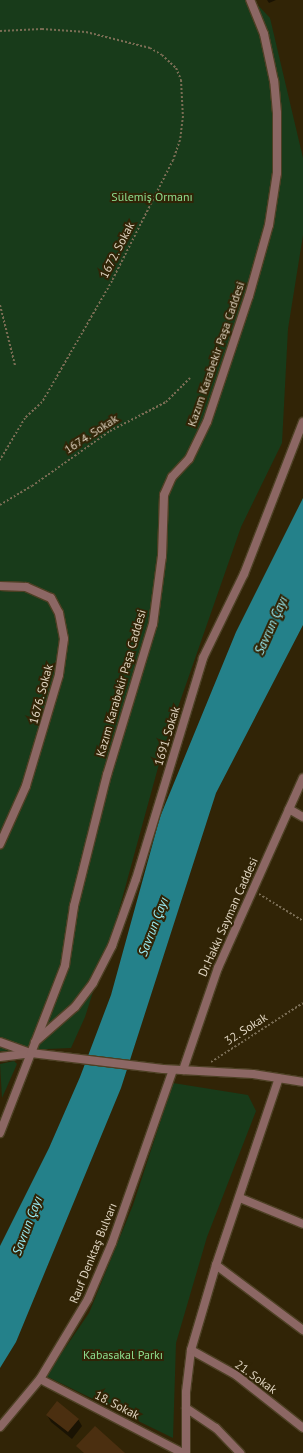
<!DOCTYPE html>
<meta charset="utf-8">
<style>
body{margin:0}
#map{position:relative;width:303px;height:1453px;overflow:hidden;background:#312406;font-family:"PT Sans",sans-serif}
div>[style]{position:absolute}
.green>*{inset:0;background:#183b1a}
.water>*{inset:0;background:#24818a}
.shadow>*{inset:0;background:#0007}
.building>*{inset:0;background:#4b2f10}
.path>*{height:2px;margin-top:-1px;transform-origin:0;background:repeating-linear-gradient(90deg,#7a6d54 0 2px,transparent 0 4px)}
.roads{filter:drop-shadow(1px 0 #4d4024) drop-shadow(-1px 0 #4d4024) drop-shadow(0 1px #4d4024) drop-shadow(0 -1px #4d4024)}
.minor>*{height:8px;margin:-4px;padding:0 4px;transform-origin:4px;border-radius:4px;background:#8c6764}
.tertiary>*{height:8px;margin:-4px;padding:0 4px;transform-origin:4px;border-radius:4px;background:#8c6764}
span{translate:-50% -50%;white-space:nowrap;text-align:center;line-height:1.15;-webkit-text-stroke:4px #312406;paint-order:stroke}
.park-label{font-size:12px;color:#8dde8f}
.street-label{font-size:12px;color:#dfd4c0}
.water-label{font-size:13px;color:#9beef7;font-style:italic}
</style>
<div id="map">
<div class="green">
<div style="clip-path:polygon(0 0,253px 0,270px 18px,303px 158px,303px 235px,288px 329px,282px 443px,241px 527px,162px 753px,119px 910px,85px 1017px,71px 1048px,0 1051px)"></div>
<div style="clip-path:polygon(14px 1061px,17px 1064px,2px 1098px,0 1064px)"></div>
<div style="clip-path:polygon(173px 1083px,248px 1095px,256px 1111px,207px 1237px,176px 1343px,173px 1438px,46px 1376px,89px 1313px,133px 1205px)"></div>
</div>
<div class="water">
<div style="clip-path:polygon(303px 498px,303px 625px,216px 793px,121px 1088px,16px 1342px,0 1368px,0 1246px,49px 1148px,80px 1077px,111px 995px,160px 817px,236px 632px)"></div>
</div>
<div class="shadow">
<div style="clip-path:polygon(267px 0,276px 0,269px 3px)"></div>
<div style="clip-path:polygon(47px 1415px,78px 1419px,82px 1426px,72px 1439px,51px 1422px)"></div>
</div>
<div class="building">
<div style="clip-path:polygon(57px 1401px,79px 1419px,68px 1432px,46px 1415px)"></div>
<div style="clip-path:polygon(95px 1426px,125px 1453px,84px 1453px,76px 1446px)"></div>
</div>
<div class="path">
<div style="left:0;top:31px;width:42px;rotate:-2.7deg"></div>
<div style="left:42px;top:29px;width:44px;rotate:3.9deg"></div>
<div style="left:86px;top:32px;width:66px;rotate:14deg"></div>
<div style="left:150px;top:48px;width:14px;rotate:30deg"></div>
<div style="left:162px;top:55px;width:19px;rotate:43deg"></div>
<div style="left:176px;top:68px;width:13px;rotate:67deg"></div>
<div style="left:181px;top:80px;width:36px;rotate:87deg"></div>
<div style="left:183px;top:116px;width:24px;rotate:97deg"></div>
<div style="left:180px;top:140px;width:21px;rotate:109deg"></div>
<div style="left:173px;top:160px;width:136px;rotate:116.8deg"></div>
<div style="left:112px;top:281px;width:140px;rotate:120deg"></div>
<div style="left:42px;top:402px;width:23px;rotate:137deg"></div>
<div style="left:25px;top:418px;width:49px;rotate:120.8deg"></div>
<div style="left:0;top:305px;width:62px;rotate:76deg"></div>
<div style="left:0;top:505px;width:37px;rotate:-31deg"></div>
<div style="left:32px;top:486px;width:95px;rotate:-35.2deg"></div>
<div style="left:110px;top:431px;width:63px;rotate:-27.4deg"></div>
<div style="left:166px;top:402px;width:34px;rotate:-45deg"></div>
<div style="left:259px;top:894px;width:52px;rotate:31.5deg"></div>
<div style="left:211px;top:1062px;width:109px;rotate:-32.7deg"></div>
</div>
<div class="roads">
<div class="minor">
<div style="left:0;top:586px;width:26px;rotate:2deg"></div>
<div style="left:26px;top:587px;width:27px;rotate:24deg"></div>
<div style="left:51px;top:598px;width:17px;rotate:62deg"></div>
<div style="left:59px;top:613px;width:26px;rotate:79deg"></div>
<div style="left:64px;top:639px;width:36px;rotate:98deg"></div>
<div style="left:59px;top:675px;width:116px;rotate:106.6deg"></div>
<div style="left:26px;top:786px;width:64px;rotate:114.1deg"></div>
<div style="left:289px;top:809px;width:16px;rotate:30deg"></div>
<div style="left:35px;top:1042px;width:53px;rotate:-41.2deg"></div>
<div style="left:75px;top:1007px;width:30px;rotate:-53deg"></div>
<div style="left:93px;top:983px;width:42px;rotate:-62.8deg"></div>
<div style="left:112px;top:946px;width:71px;rotate:-70.3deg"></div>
<div style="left:136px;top:879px;width:231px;rotate:-73.1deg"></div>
<div style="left:203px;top:658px;width:93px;rotate:-64deg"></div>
<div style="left:244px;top:574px;width:163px;rotate:-68.8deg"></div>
<div style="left:191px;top:1350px;width:51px;rotate:29.1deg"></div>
<div style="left:236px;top:1375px;width:85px;rotate:38.3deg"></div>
<div style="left:40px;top:1379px;width:161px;rotate:27.4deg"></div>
<div style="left:186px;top:1408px;width:36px;rotate:34deg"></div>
<div style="left:216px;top:1428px;width:35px;rotate:46deg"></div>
</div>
<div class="tertiary">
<div style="left:0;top:1042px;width:30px;rotate:20deg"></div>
<div style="left:0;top:1057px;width:31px;rotate:-7deg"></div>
<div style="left:31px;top:1053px;width:133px;rotate:6.9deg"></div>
<div style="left:163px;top:1069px;width:90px;rotate:3.2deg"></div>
<div style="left:253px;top:1074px;width:51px;rotate:9.1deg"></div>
<div style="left:183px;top:1070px;width:108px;rotate:-71.1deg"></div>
<div style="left:218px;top:968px;width:208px;rotate:-65.9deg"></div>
<div style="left:0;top:1133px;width:180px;rotate:-68.8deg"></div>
<div style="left:65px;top:965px;width:60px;rotate:-81.3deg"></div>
<div style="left:74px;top:906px;width:135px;rotate:-75.9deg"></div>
<div style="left:107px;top:775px;width:158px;rotate:-73.1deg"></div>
<div style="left:153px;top:624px;width:69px;rotate:-82.5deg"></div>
<div style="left:162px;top:556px;width:61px;rotate:-88.1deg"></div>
<div style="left:164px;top:495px;width:20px;rotate:-66deg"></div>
<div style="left:172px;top:477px;width:25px;rotate:-47deg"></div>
<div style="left:189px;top:459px;width:41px;rotate:-64.1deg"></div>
<div style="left:207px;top:422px;width:133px;rotate:-71.6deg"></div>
<div style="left:249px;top:296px;width:74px;rotate:-74.3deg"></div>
<div style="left:269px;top:225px;width:53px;rotate:-81.3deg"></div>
<div style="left:277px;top:173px;width:60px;rotate:-90deg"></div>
<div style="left:277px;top:113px;width:32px;rotate:-95deg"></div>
<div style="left:274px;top:81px;width:48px;rotate:-102deg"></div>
<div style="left:264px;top:34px;width:37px;rotate:-112deg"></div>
<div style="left:240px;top:1198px;width:68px;rotate:22.4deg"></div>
<div style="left:216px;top:1265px;width:109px;rotate:36.8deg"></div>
<div style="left:0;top:1427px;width:62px;rotate:-50.2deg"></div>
<div style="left:40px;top:1379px;width:93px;rotate:-59deg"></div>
<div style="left:88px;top:1299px;width:61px;rotate:-66.8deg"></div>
<div style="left:112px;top:1243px;width:183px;rotate:-70.6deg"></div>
<div style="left:186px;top:1453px;width:61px;rotate:-90deg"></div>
<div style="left:186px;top:1392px;width:42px;rotate:-83.2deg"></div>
<div style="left:191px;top:1350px;width:89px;rotate:-73.6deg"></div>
<div style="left:216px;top:1265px;width:197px;rotate:-71.4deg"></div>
</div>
</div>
<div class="park-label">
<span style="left:152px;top:197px">Sülemiş Ormanı</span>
<span style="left:123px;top:1355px">Kabasakal Parkı</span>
</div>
<div class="street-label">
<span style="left:117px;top:250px;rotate:-63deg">1672. Sokak</span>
<span style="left:216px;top:354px;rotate:-71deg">Kazım Karabekir Paşa Caddesi</span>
<span style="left:91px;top:434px;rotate:-33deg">1674. Sokak</span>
<span style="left:121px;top:683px;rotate:-74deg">Kazım Karabekir Paşa Caddesi</span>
<span style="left:41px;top:694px;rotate:-75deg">1676. Sokak</span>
<span style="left:167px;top:736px;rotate:-73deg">1691. Sokak</span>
<span style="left:228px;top:917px;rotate:-66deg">Dr.Hakkı Sayman Caddesi</span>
<span style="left:246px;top:1029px;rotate:-33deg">32. Sokak</span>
<span style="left:93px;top:1253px;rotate:-68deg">Rauf Denktaş Bulvarı</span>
<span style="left:256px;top:1377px;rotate:36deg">21. Sokak</span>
<span style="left:117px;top:1405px;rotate:27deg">18. Sokak</span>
</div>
<div class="water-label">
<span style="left:272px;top:626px;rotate:-66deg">Savrun Çayı</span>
<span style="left:154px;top:927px;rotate:-69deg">Savrun Çayı</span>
<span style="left:28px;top:1226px;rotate:-69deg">Savrun Çayı</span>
</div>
</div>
